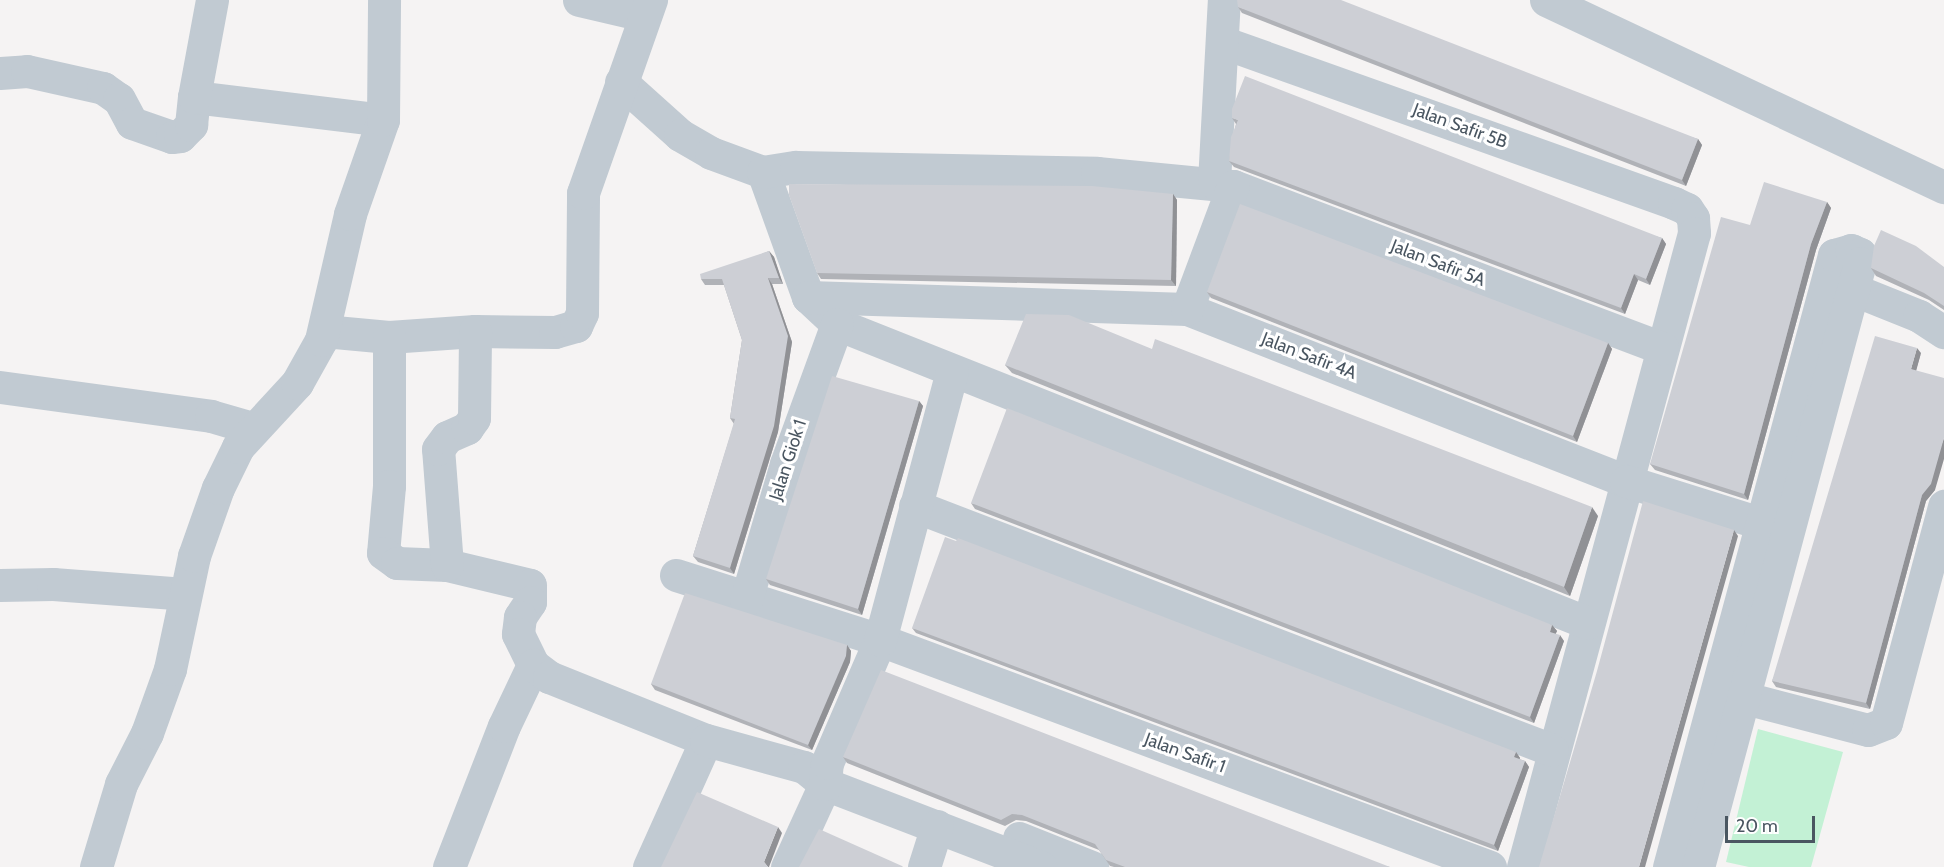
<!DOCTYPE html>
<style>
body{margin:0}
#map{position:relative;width:1944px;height:867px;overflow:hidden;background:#f5f3f3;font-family:Cabin,sans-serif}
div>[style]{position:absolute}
.green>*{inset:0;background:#c3f1d5}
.minor>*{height:33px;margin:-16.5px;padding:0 16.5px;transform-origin:16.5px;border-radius:16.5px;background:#c1cad2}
.wall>*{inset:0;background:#b0b2b7}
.shaded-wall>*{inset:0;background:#909195}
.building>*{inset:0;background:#cdcfd5}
span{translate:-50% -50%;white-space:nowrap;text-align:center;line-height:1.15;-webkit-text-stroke:6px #fff;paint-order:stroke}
.street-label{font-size:18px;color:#4a5661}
.scale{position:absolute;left:1725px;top:816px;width:90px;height:27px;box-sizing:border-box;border:3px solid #4a5661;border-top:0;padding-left:8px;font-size:18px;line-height:21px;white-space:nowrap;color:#4a5661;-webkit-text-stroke:4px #fff;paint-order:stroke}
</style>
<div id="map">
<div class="green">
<div style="clip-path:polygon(1758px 729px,1843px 752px,1811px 867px,1749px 867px,1726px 862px)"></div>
</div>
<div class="minor">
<div style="left:579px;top:0;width:67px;rotate:13deg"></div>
<div style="left:1546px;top:0;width:440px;rotate:25.2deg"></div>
<div style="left:1222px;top:42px;width:480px;rotate:19.6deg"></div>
<div style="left:1674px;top:203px;width:14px;rotate:25deg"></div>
<div style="left:1687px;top:209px;width:11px;rotate:56deg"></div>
<div style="left:1693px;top:218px;width:15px;rotate:86deg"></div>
<div style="left:1694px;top:233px;width:657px;rotate:105.09deg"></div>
<div style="left:0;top:73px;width:27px;rotate:-4deg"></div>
<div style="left:27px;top:71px;width:78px;rotate:12.6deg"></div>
<div style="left:103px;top:88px;width:19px;rotate:35deg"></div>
<div style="left:119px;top:99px;width:27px;rotate:62deg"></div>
<div style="left:132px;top:123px;width:42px;rotate:19.3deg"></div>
<div style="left:172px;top:137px;width:8px;rotate:-7deg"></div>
<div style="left:180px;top:136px;width:16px;rotate:-45deg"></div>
<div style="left:191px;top:125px;width:28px;rotate:-84deg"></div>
<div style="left:194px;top:97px;width:190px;rotate:6.9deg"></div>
<div style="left:621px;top:82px;width:79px;rotate:41.9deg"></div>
<div style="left:680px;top:135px;width:36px;rotate:30deg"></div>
<div style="left:711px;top:153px;width:55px;rotate:20.1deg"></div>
<div style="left:763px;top:172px;width:133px;rotate:70.2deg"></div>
<div style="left:808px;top:297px;width:40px;rotate:43deg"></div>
<div style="left:837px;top:324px;width:808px;rotate:21.71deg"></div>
<div style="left:194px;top:97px;width:99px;rotate:-79.5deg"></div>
<div style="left:763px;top:172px;width:33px;rotate:-9deg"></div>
<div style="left:796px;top:167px;width:301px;rotate:1.1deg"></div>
<div style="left:1097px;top:173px;width:137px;rotate:5.5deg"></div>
<div style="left:1233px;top:186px;width:459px;rotate:20.7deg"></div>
<div style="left:1214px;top:182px;width:182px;rotate:-86.9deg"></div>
<div style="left:1832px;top:281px;width:94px;rotate:21.9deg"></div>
<div style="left:1919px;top:316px;width:30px;rotate:33deg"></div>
<div style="left:808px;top:297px;width:379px;rotate:1.8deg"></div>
<div style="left:1187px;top:309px;width:471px;rotate:21.4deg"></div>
<div style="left:1626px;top:481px;width:164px;rotate:17.4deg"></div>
<div style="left:1187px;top:309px;width:131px;rotate:-69.5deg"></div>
<div style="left:324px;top:331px;width:65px;rotate:5.3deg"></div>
<div style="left:389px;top:337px;width:86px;rotate:-4deg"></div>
<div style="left:475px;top:331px;width:80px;rotate:0.7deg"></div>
<div style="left:555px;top:332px;width:22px;rotate:-16deg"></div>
<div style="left:576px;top:326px;width:14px;rotate:-65deg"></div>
<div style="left:582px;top:313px;width:120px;rotate:-89.5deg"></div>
<div style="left:583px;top:193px;width:205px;rotate:-70.6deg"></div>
<div style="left:389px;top:337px;width:149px;rotate:90deg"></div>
<div style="left:389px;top:486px;width:67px;rotate:95.1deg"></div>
<div style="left:383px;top:553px;width:17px;rotate:36deg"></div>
<div style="left:397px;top:563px;width:50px;rotate:2.3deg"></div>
<div style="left:447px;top:565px;width:85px;rotate:13.5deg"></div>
<div style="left:530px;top:585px;width:17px;rotate:90deg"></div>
<div style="left:530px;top:602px;width:18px;rotate:124deg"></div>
<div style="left:520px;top:617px;width:17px;rotate:97deg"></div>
<div style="left:518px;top:634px;width:34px;rotate:64deg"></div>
<div style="left:0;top:387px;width:213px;rotate:7.8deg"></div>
<div style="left:211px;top:416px;width:43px;rotate:16.3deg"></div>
<div style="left:915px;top:506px;width:682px;rotate:20.96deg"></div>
<div style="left:447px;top:565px;width:116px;rotate:-94.4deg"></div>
<div style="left:438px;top:449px;width:15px;rotate:-53deg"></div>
<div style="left:447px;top:437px;width:22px;rotate:-24deg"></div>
<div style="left:467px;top:428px;width:12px;rotate:-55deg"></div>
<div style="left:474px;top:418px;width:87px;rotate:-89.3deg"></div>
<div style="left:676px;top:575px;width:214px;rotate:17.7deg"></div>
<div style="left:880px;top:640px;width:651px;rotate:20.41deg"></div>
<div style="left:0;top:585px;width:53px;rotate:-1.1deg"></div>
<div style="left:53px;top:584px;width:132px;rotate:4.3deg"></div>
<div style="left:746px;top:600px;width:142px;rotate:-73.6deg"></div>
<div style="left:786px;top:464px;width:149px;rotate:-70deg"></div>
<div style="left:1745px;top:698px;width:127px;rotate:14.6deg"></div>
<div style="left:1868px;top:730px;width:19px;rotate:-21deg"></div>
<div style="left:1886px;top:723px;width:225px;rotate:-75deg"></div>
<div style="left:1019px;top:838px;width:79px;rotate:21.7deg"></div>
<div style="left:96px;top:867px;width:87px;rotate:-73.2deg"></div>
<div style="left:121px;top:784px;width:57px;rotate:-63deg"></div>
<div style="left:147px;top:733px;width:68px;rotate:-70.2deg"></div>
<div style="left:170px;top:669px;width:116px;rotate:-78deg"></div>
<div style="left:194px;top:556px;width:72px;rotate:-70.6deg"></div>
<div style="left:218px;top:488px;width:46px;rotate:-64deg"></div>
<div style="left:238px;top:447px;width:87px;rotate:-47.3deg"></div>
<div style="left:297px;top:383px;width:49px;rotate:-60.8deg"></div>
<div style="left:321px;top:340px;width:129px;rotate:-77deg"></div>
<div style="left:350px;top:214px;width:100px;rotate:-70.7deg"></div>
<div style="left:383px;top:120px;width:120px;rotate:-89.5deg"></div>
<div style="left:449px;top:867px;width:151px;rotate:-68.7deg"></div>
<div style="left:504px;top:726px;width:68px;rotate:-64.6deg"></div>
<div style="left:533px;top:665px;width:20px;rotate:37deg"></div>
<div style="left:549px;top:677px;width:169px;rotate:21.9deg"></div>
<div style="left:649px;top:867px;width:139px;rotate:-65.8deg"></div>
<div style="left:706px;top:740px;width:102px;rotate:15.4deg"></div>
<div style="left:804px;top:767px;width:27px;rotate:39deg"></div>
<div style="left:825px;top:784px;width:231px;rotate:21deg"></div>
<div style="left:787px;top:867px;width:91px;rotate:-65.4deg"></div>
<div style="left:825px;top:784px;width:21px;rotate:-85deg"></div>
<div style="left:827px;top:763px;width:134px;rotate:-66.7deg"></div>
<div style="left:880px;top:640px;width:278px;rotate:-75deg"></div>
<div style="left:924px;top:867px;width:43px;rotate:-72.4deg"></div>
<div style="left:1669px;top:867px;width:634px;rotate:-74.91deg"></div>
<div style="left:1834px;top:255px;width:18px;rotate:-16deg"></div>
<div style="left:1851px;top:250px;width:10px;rotate:24deg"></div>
<div style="left:1860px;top:254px;width:9px;rotate:90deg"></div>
<div style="left:1860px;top:263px;width:625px;rotate:105.01deg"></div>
</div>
<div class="wall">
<div style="clip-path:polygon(1238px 7px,1698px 139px,1702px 145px,1686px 186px,1242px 13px)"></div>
<div style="clip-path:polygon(1232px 118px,1662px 238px,1666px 244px,1650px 285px,1638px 280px,1625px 314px,1234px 167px,1229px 161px,1236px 124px)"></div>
<div style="clip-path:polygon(1173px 194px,1177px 200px,1176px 286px,821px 279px,817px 273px)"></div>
<div style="clip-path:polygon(1827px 202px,1831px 208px,1816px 250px,1748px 500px,1655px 470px,1650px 464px)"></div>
<div style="clip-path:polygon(769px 251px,774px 257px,783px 284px,772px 284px,792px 342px,778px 432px,734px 574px,698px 562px,693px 556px,734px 424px,730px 418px,742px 340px,724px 285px,705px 285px,701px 279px)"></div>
<div style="clip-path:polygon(1944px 267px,1944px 310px,1929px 300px,1876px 276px,1871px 268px)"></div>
<div style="clip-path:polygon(1207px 292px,1608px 343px,1612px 349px,1577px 442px,1211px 298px)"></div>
<div style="clip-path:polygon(1152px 349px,1598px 516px,1570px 596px,1012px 373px,1005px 365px)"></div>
<div style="clip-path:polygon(1921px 353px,1916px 370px,1935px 490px,1926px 501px,1870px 709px,1776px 687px,1772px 681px)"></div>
<div style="clip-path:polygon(919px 401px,923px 406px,862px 615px,770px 585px,766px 579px)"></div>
<div style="clip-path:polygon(971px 503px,1552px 625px,1557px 631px,1555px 634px,1564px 641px,1534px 723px,975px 509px)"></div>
<div style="clip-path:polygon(912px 628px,1516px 752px,1520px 758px,1519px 759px,1525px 761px,1529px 767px,1498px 851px,916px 633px)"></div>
<div style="clip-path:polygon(847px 645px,851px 651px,850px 662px,812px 750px,655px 690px,651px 684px)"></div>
<div style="clip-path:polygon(843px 757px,1390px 867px,1114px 867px,1110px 866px,1099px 850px,1026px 821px,1016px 820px,1005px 826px,847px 763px)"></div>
</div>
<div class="shaded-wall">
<div style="clip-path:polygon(1698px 139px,1702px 145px,1686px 186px,1682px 180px)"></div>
<div style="clip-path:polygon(1173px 194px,1177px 200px,1176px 286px,1171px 280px)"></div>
<div style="clip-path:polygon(1827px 202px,1831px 208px,1816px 250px,1748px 500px,1744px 494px,1811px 244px)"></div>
<div style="clip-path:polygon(1662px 238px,1666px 244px,1650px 285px,1646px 279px)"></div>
<div style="clip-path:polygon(769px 251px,774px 257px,783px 284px,779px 278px)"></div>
<div style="clip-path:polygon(1634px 274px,1638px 280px,1625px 314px,1621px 308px)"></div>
<div style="clip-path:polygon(768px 278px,772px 284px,792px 342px,778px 432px,734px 574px,730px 568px)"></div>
<div style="clip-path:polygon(1608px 343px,1612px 349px,1577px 442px,1573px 436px)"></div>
<div style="clip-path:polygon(1917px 348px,1921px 353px,1915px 375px,1911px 369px)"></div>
<div style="clip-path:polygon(919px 401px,923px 406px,862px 615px,858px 609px)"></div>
<div style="clip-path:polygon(1944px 438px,1944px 459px,1935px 490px,1926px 501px,1870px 709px,1866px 703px,1922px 495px)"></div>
<div style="clip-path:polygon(1592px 507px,1598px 516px,1570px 596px,1564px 587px)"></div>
<div style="clip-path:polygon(1734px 530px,1738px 536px,1645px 867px,1639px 867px)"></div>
<div style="clip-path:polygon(1552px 625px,1557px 631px,1554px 638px,1550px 632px)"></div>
<div style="clip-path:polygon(1560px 635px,1564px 641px,1534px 723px,1530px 717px)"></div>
<div style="clip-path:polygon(847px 645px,851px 651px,850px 662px,812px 750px,808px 745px)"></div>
<div style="clip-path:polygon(1516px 752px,1520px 758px,1518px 763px,1514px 757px)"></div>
<div style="clip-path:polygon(1525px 761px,1529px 767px,1498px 851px,1494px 845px)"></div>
<div style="clip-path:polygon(778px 827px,782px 833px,769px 867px,768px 867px,764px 862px)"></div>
</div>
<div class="building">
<div style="clip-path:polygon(1237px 0,1341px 0,1698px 139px,1682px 180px,1238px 7px)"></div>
<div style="clip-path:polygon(1245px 76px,1662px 238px,1646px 279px,1634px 274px,1621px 308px,1229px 161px,1231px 137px,1238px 120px,1232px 118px,1232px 109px)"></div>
<div style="clip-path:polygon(1764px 182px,1827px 202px,1811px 244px,1744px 494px,1650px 464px,1721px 217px,1750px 225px)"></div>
<div style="clip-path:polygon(789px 184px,1092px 186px,1173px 194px,1171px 280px,817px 273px,789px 195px)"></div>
<div style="clip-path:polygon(1240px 204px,1608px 343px,1573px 436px,1207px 292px)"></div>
<div style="clip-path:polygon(1881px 230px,1916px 246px,1944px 267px,1944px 306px,1924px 293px,1871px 268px,1874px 246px)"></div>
<div style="clip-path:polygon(769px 251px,779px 278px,768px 278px,788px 336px,774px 426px,730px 568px,693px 556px,735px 419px,730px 418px,742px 340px,722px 279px,701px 279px,700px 274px)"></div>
<div style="clip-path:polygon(1026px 314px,1069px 315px,1152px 349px,1155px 339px,1592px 507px,1564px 587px,1005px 365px)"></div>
<div style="clip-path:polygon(1875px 336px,1917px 348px,1911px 369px,1944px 378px,1944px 438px,1931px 484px,1922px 495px,1866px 703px,1772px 681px)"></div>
<div style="clip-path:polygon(832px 376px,919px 401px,858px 609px,766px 579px)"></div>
<div style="clip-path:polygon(1007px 408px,1552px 625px,1550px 632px,1560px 635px,1530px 717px,971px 503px)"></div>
<div style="clip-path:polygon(1643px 501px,1734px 530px,1639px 867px,1539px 867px,1597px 671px)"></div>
<div style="clip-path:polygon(945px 537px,956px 541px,958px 538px,1516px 752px,1514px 757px,1525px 761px,1494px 845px,912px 628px)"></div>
<div style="clip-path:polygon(685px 593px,847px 645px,846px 656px,808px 745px,651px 684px)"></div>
<div style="clip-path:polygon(881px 670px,1390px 867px,1125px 867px,1106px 860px,1095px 844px,1022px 815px,1012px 814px,1001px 820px,843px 757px)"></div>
<div style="clip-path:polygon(697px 792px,778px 827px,764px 862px,768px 867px,661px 867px)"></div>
<div style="clip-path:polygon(819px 829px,902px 866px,903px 867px,799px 867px)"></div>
</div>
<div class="street-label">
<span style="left:1460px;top:126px;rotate:20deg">Jalan Safir 5B</span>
<span style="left:1438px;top:263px;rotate:21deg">Jalan Safir 5A</span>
<span style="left:1309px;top:356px;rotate:21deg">Jalan Safir 4A</span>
<span style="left:788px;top:460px;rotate:-72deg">Jalan Giok 1</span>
<span style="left:1185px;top:753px;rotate:20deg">Jalan Safir 1</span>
</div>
<div class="scale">20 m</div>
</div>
